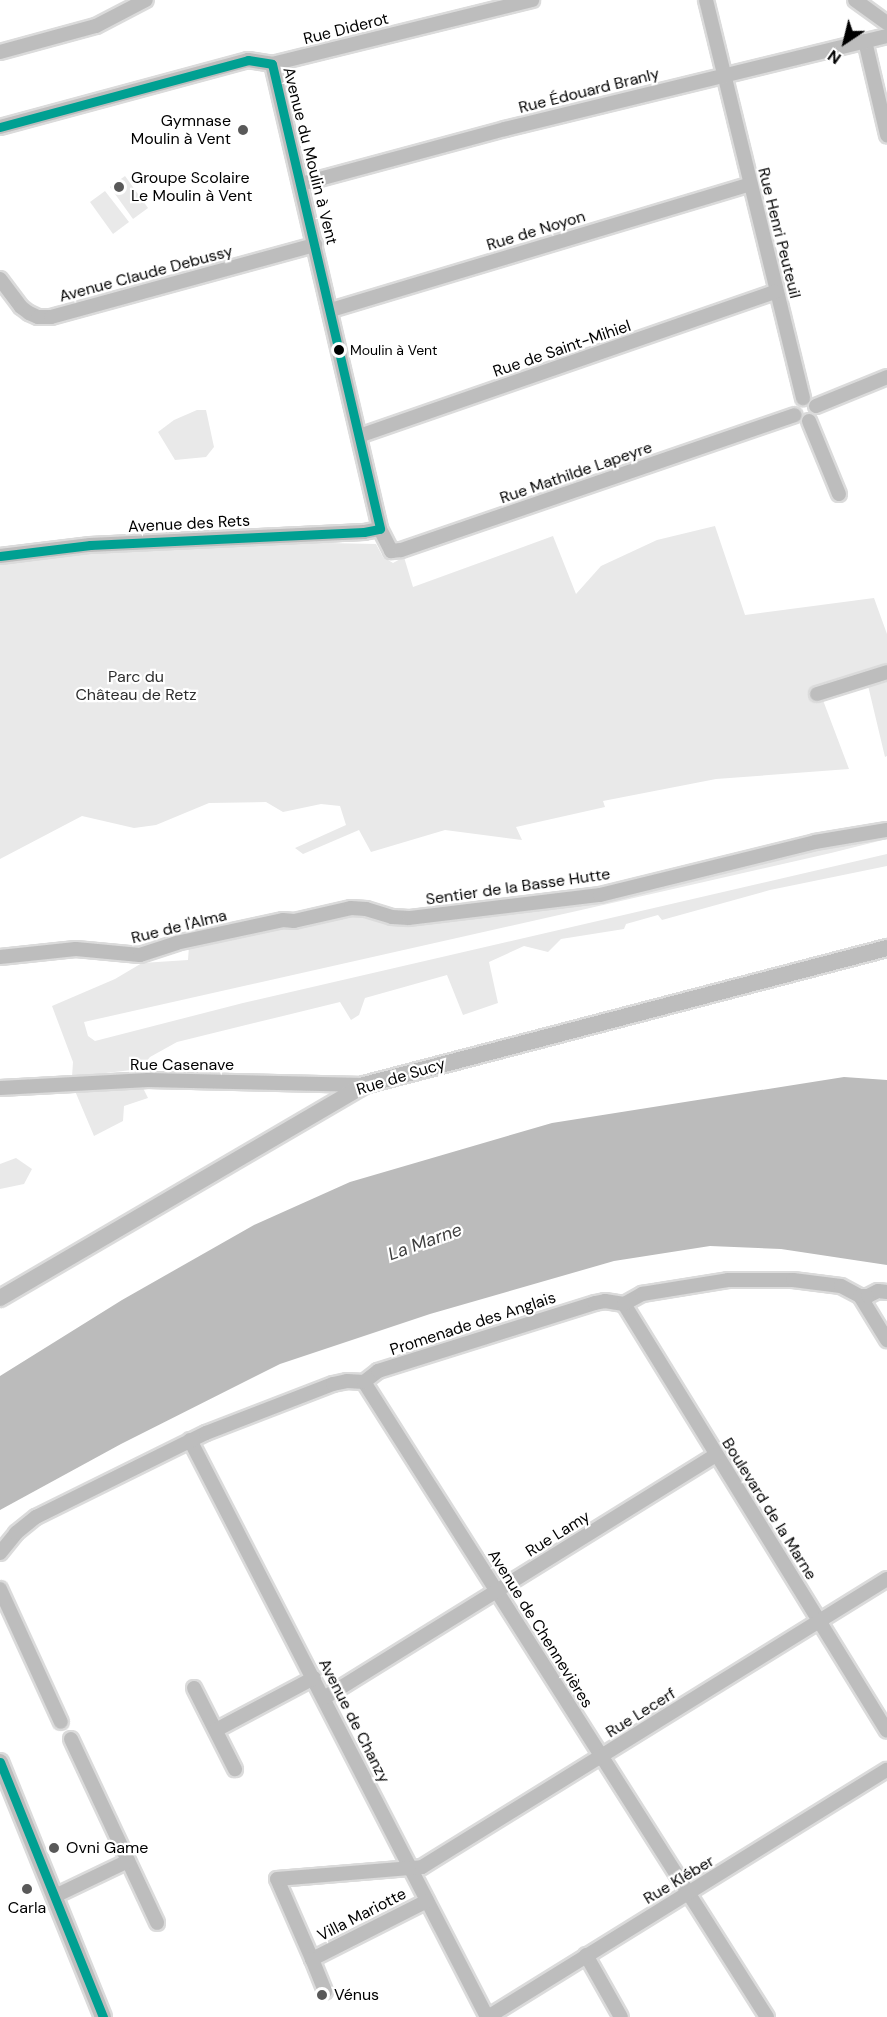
<!DOCTYPE html>
<meta charset="utf-8">
<style>
body{margin:0}
#map{position:relative;width:887px;height:2017px;overflow:hidden;background:#fff;font-family:"DM Sans",sans-serif}
div>[style]{position:absolute}
.green>*{inset:0;background:#e9e9e9}
.water>*{inset:0;background:#bbb}
.roads{filter:drop-shadow(2px 0 #dbdbdb) drop-shadow(-2px 0 #dbdbdb) drop-shadow(0 2px #dbdbdb) drop-shadow(0 -2px #dbdbdb)}
.minor>*{height:14px;margin:-7px;padding:0 7px;transform-origin:7px;border-radius:7px;background:#bdbdbd}
.major>*{height:16px;margin:-8px;padding:0 8px;transform-origin:8px;border-radius:8px;background:#bdbdbd}
.bus-1>*{height:9px;margin:-4.5px;padding:0 4.5px;transform-origin:4.5px;border-radius:4.5px;background:#00a092}
.dots>*{width:16px;height:16px;translate:-50% -50%;box-sizing:border-box;border:3px solid #fff;border-radius:50%}
span{translate:-50% -50%;white-space:nowrap;text-align:center;line-height:1.15;-webkit-text-stroke:4.5px #fff;paint-order:stroke}
.bus-label{font-size:14px;color:#000}
.left{translate:0 -50%;text-align:left}
.street-label{font-size:16px;color:#000}
.poi-label{font-size:16px;color:#000}
.right{translate:-100% -50%;text-align:right}
.park-label{font-size:16px;color:#2e2e2e}
.water-label{font-size:18px;color:#3f3f3f;font-style:italic}
.north{position:absolute;left:815px;top:12px;width:60px;height:60px;-webkit-text-stroke:4px #fff;paint-order:stroke;rotate:215deg;font-size:16px;font-weight:700;line-height:24px;text-align:center;color:#000}
.north::after{content:'';display:block;margin:auto;width:21px;height:27px;background:#000;clip-path:polygon(50% 0,100% 100%,50% 72%,0 100%)}
</style>
<div id="map">
<div class="green">
<div style="clip-path:polygon(125px 176px,148px 208px,133px 219px,110px 187px)"></div>
<div style="clip-path:polygon(105px 191px,129px 222px,113px 234px,90px 202px)"></div>
<div style="clip-path:polygon(197px 410px,206px 410px,214px 447px,206px 457px,175px 460px,158px 432px,174px 420px)"></div>
<div style="clip-path:polygon(715px 526px,745px 615px,874px 598px,887px 634px,887px 756px,885px 757px,865px 673px,818px 687px,849px 769px,716px 779px,603px 801px,605px 807px,516px 827px,522px 840px,445px 830px,371px 852px,359px 830px,303px 854px,295px 848px,346px 825px,340px 806px,321px 804px,283px 812px,266px 802px,209px 803px,156px 825px,134px 828px,82px 816px,0 859px,0 564px,72px 554px,278px 542px,376px 544px,383px 557px,393px 563px,404px 557px,413px 587px,553px 536px,576px 594px,601px 566px,657px 540px)"></div>
<div style="clip-path:polygon(887px 836px,887px 839px,831px 853px,590px 908px,84px 1022px,88px 1036px,95px 1041px,243px 1003px,887px 854px,887px 866px,770px 890px,662px 920px,658px 915px,626px 924px,624px 929px,561px 939px,548px 952px,524px 946px,489px 962px,498px 1003px,463px 1015px,447px 975px,365px 998px,359px 1015px,351px 1020px,340px 1002px,177px 1042px,150px 1057px,140px 1069px,72px 1077px,73px 1062px,52px 1006px,115px 979px,142px 963px,188px 960px,189px 946px,272px 928px,309px 926px,352px 913px,490px 911px)"></div>
<div style="clip-path:polygon(143px 1088px,148px 1098px,124px 1106px,123px 1121px,94px 1136px,75px 1091px)"></div>
<div style="clip-path:polygon(16px 1158px,32px 1169px,24px 1184px,0 1189px,0 1164px)"></div>
</div>
<div class="water">
<div style="clip-path:polygon(844px 1077px,887px 1080px,887px 1265px,781px 1249px,710px 1246px,614px 1261px,430px 1314px,280px 1364px,121px 1444px,0 1510px,0 1376px,122px 1300px,254px 1225px,350px 1182px,552px 1123px)"></div>
</div>
<div class="roads">
<div class="minor">
<div style="left:706px;top:0;width:410px;rotate:76.3deg"></div>
<div style="left:855px;top:0;width:39px;rotate:36deg"></div>
<div style="left:865px;top:41px;width:97px;rotate:76.8deg"></div>
<div style="left:0;top:52px;width:99px;rotate:-15.2deg"></div>
<div style="left:96px;top:26px;width:56px;rotate:-27.5deg"></div>
<div style="left:272px;top:64px;width:477px;rotate:76.9deg"></div>
<div style="left:380px;top:529px;width:25px;rotate:63deg"></div>
<div style="left:391px;top:551px;width:10px;rotate:-6deg"></div>
<div style="left:401px;top:550px;width:416px;rotate:-18.9deg"></div>
<div style="left:0;top:127px;width:257px;rotate:-15.1deg"></div>
<div style="left:248px;top:60px;width:24px;rotate:9deg"></div>
<div style="left:272px;top:64px;width:268px;rotate:-13.8deg"></div>
<div style="left:301px;top:184px;width:211px;rotate:-15.1deg"></div>
<div style="left:505px;top:129px;width:393px;rotate:-13.7deg"></div>
<div style="left:0;top:279px;width:35px;rotate:53deg"></div>
<div style="left:21px;top:307px;width:10px;rotate:37deg"></div>
<div style="left:29px;top:313px;width:10px;rotate:24deg"></div>
<div style="left:38px;top:317px;width:13px"></div>
<div style="left:51px;top:317px;width:274px;rotate:-15.3deg"></div>
<div style="left:331px;top:310px;width:438px;rotate:-16.7deg"></div>
<div style="left:816px;top:406px;width:77px;rotate:-22.2deg"></div>
<div style="left:809px;top:421px;width:79px;rotate:67.7deg"></div>
<div style="left:359px;top:436px;width:441px;rotate:-19.1deg"></div>
<div style="left:0;top:556px;width:91px;rotate:-7deg"></div>
<div style="left:90px;top:545px;width:274px;rotate:-2.7deg"></div>
<div style="left:364px;top:532px;width:16px;rotate:-11deg"></div>
<div style="left:817px;top:694px;width:73px;rotate:-17.4deg"></div>
<div style="left:0;top:957px;width:76px;rotate:-6deg"></div>
<div style="left:76px;top:949px;width:64px;rotate:5.4deg"></div>
<div style="left:140px;top:955px;width:38px;rotate:-18deg"></div>
<div style="left:176px;top:943px;width:109px;rotate:-12.1deg"></div>
<div style="left:283px;top:920px;width:11px;rotate:5deg"></div>
<div style="left:294px;top:921px;width:58px;rotate:-12.8deg"></div>
<div style="left:351px;top:908px;width:15px;rotate:4deg"></div>
<div style="left:366px;top:909px;width:27px;rotate:17deg"></div>
<div style="left:392px;top:917px;width:17px;rotate:3deg"></div>
<div style="left:409px;top:918px;width:192px;rotate:-6.9deg"></div>
<div style="left:600px;top:895px;width:221px;rotate:-13.8deg"></div>
<div style="left:815px;top:842px;width:73px;rotate:-9.5deg"></div>
<div style="left:0;top:1088px;width:148px;rotate:-3.1deg"></div>
<div style="left:148px;top:1080px;width:216px;rotate:1.3deg"></div>
<div style="left:860px;top:1296px;width:52px;rotate:58.5deg"></div>
<div style="left:624px;top:1304px;width:501px;rotate:58.37deg"></div>
<div style="left:364px;top:1382px;width:752px;rotate:57.6deg"></div>
<div style="left:190px;top:1440px;width:649px;rotate:62.76deg"></div>
<div style="left:0;top:1553px;width:26px;rotate:-51deg"></div>
<div style="left:16px;top:1533px;width:26px;rotate:-39deg"></div>
<div style="left:36px;top:1517px;width:190px;rotate:-26.3deg"></div>
<div style="left:206px;top:1433px;width:136px;rotate:-21.1deg"></div>
<div style="left:333px;top:1384px;width:14px;rotate:-12deg"></div>
<div style="left:347px;top:1381px;width:17px;rotate:3deg"></div>
<div style="left:364px;top:1382px;width:18px;rotate:-38deg"></div>
<div style="left:378px;top:1371px;width:227px;rotate:-17.4deg"></div>
<div style="left:595px;top:1303px;width:10px;rotate:-11deg"></div>
<div style="left:605px;top:1301px;width:19px;rotate:9deg"></div>
<div style="left:624px;top:1304px;width:21px;rotate:-29deg"></div>
<div style="left:642px;top:1294px;width:87px;rotate:-9.2deg"></div>
<div style="left:728px;top:1280px;width:65px"></div>
<div style="left:793px;top:1280px;width:48px;rotate:7.1deg"></div>
<div style="left:841px;top:1286px;width:21px;rotate:28deg"></div>
<div style="left:860px;top:1296px;width:8px"></div>
<div style="left:868px;top:1296px;width:11px;rotate:-27deg"></div>
<div style="left:878px;top:1291px;width:9px;rotate:6deg"></div>
<div style="left:0;top:1589px;width:146px;rotate:65.4deg"></div>
<div style="left:194px;top:1688px;width:91px;rotate:63.2deg"></div>
<div style="left:324px;top:1698px;width:461px;rotate:-31.8deg"></div>
<div style="left:216px;top:1730px;width:111px;rotate:-28deg"></div>
<div style="left:71px;top:1739px;width:203px;rotate:64.9deg"></div>
<div style="left:55px;top:1896px;width:81px;rotate:-25.6deg"></div>
<div style="left:427px;top:1901px;width:129px;rotate:153.2deg"></div>
<div style="left:312px;top:1959px;width:87px;rotate:-113.6deg"></div>
<div style="left:277px;top:1879px;width:145px;rotate:-4.7deg"></div>
<div style="left:422px;top:1867px;width:547px;rotate:-31.77deg"></div>
<div style="left:586px;top:1955px;width:71px;rotate:60.6deg"></div>
<div style="left:312px;top:1959px;width:35px;rotate:68deg"></div>
<div style="left:488px;top:2017px;width:469px;rotate:-31.8deg"></div>
</div>
<div class="major">
<div style="left:0;top:1298px;width:422px;rotate:-30.3deg"></div>
<div style="left:364px;top:1085px;width:541px;rotate:-14.68deg"></div>
<div style="left:0;top:1762px;width:275px;rotate:68deg"></div>
</div>
</div>
<div class="bus-1">
<div style="left:272px;top:64px;width:477px;rotate:76.9deg"></div>
<div style="left:0;top:127px;width:257px;rotate:-15.1deg"></div>
<div style="left:248px;top:60px;width:24px;rotate:9deg"></div>
<div style="left:0;top:556px;width:91px;rotate:-7deg"></div>
<div style="left:90px;top:545px;width:274px;rotate:-2.7deg"></div>
<div style="left:364px;top:532px;width:16px;rotate:-11deg"></div>
<div style="left:0;top:1762px;width:275px;rotate:68deg"></div>
</div>
<div class="dots">
<div style="left:243px;top:130px;background:#595959"></div>
<div style="left:119px;top:187px;background:#595959"></div>
<div style="left:339px;top:350px;background:#000"></div>
<div style="left:54px;top:1848px;background:#595959"></div>
<div style="left:27px;top:1889px;background:#595959"></div>
<div style="left:322px;top:1995px;background:#595959"></div>
</div>
<div class="bus-label">
<span class="left" style="left:350px;top:350px">Moulin à Vent</span>
</div>
<div class="street-label">
<span style="left:346px;top:29px;rotate:-14deg">Rue Diderot</span>
<span style="left:589px;top:91px;rotate:-14deg">Rue Édouard Branly</span>
<span style="left:310px;top:156px;rotate:76deg">Avenue du Moulin à Vent</span>
<span style="left:536px;top:231px;rotate:-17deg">Rue de Noyon</span>
<span style="left:779px;top:233px;rotate:76deg">Rue Henri Peuteuil</span>
<span style="left:146px;top:274px;rotate:-15deg">Avenue Claude Debussy</span>
<span style="left:562px;top:349px;rotate:-19deg">Rue de Saint-Mihiel</span>
<span style="left:576px;top:473px;rotate:-19deg">Rue Mathilde Lapeyre</span>
<span style="left:189px;top:524px;rotate:-3deg">Avenue des Rets</span>
<span style="left:518px;top:887px;rotate:-8deg">Sentier de la Basse Hutte</span>
<span style="left:179px;top:927px;rotate:-14deg">Rue de l'Alma</span>
<span style="left:182px;top:1065px">Rue Casenave</span>
<span style="left:401px;top:1077px;rotate:-17deg">Rue de Sucy</span>
<span style="left:473px;top:1324px;rotate:-18deg">Promenade des Anglais</span>
<span style="left:769px;top:1509px;rotate:58deg">Boulevard de la Marne</span>
<span style="left:558px;top:1534px;rotate:-32deg">Rue Lamy</span>
<span style="left:540px;top:1629px;rotate:58deg">Avenue de Chennevières</span>
<span style="left:641px;top:1713px;rotate:-32deg">Rue Lecerf</span>
<span style="left:354px;top:1721px;rotate:63deg">Avenue de Chanzy</span>
<span style="left:679px;top:1880px;rotate:-31deg">Rue Kléber</span>
<span style="left:362px;top:1915px;rotate:-27deg">Villa Mariotte</span>
</div>
<div class="poi-label">
<span class="right" style="left:231px;top:130px">Gymnase<br>Moulin à Vent</span>
<span class="left" style="left:131px;top:187px">Groupe Scolaire<br>Le Moulin à Vent</span>
<span class="left" style="left:66px;top:1848px">Ovni Game</span>
<span style="left:27px;top:1908px">Carla</span>
<span class="left" style="left:334px;top:1995px">Vénus</span>
</div>
<div class="park-label">
<span style="left:136px;top:686px">Parc du<br>Château de Retz</span>
</div>
<div class="water-label">
<span style="left:425px;top:1242px;rotate:-20deg">La Marne</span>
</div>
<div class="north">N</div>
</div>
